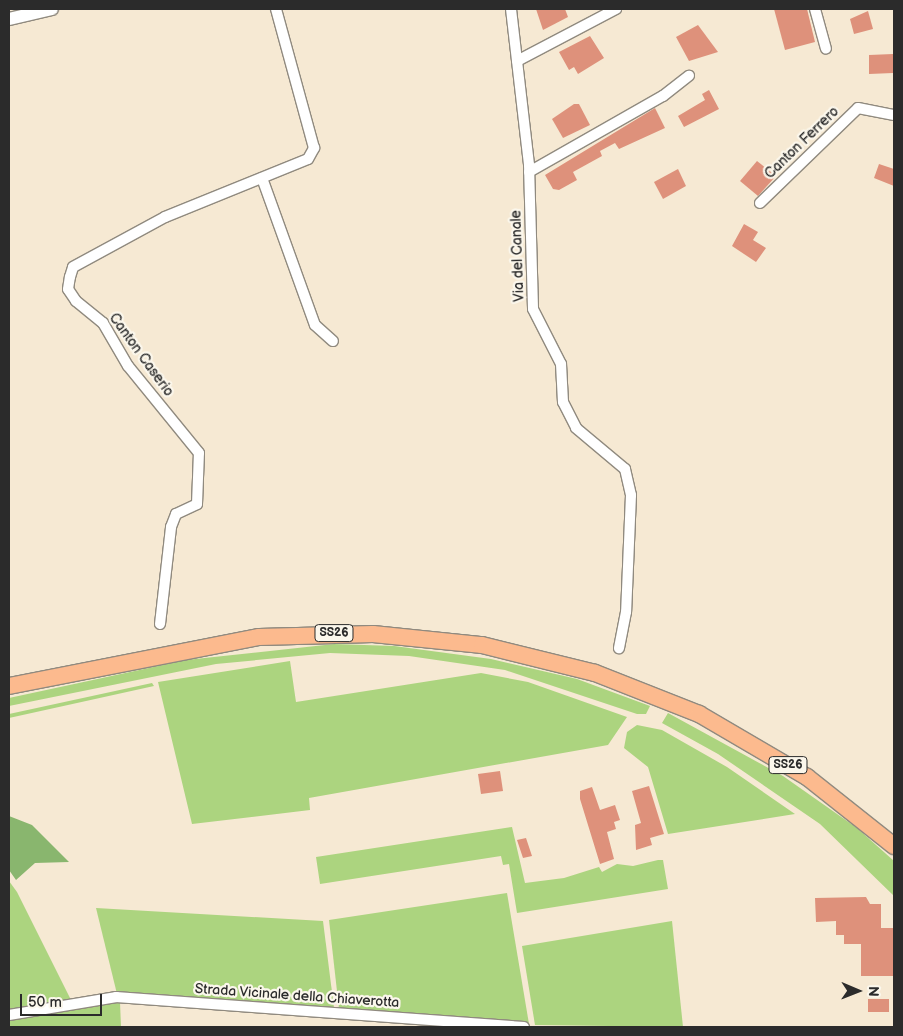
<!DOCTYPE html>
<style>
body{margin:0}
#map{position:relative;width:903px;height:1036px;overflow:hidden;background:#f6e9d3;font-family:"Balsamiq Sans",sans-serif}
div>[style]{position:absolute}
.green>*{inset:0;background:#acd47f}
.forest>*{inset:0;background:#89b66e}
.building>*{inset:0;background:#de917b}
.roads{filter:drop-shadow(1px 0 #908a7f) drop-shadow(-1px 0 #908a7f) drop-shadow(0 1px #908a7f) drop-shadow(0 -1px #908a7f)}
.minor>*{height:10px;margin:-5px;padding:0 5px;transform-origin:5px;border-radius:5px;background:#fff}
.tertiary>*{height:12px;margin:-6px;padding:0 6px;transform-origin:6px;border-radius:6px;background:#fff}
.primary>*{height:16px;margin:-8px;padding:0 8px;transform-origin:8px;border-radius:8px;background:#fcba8e}
span{translate:-50% -50%;white-space:nowrap;text-align:center;line-height:1.15;-webkit-text-stroke:4.5px #fbf7ec;paint-order:stroke}
.shield-label span{padding:1px 4px;background:#fbf7ec;border:1px solid;border-radius:4px;-webkit-text-stroke-width:0}
.shield-label{font-size:12px;color:#2b2b2b;font-weight:700}
.street-label{font-size:14px;color:#2b2b2b}
.frame{position:absolute;inset:0;border:10px solid #2b2b2b;pointer-events:none}
.north{position:absolute;left:833px;top:966px;width:50px;height:50px;-webkit-text-stroke:4px #fbf7ec;paint-order:stroke;rotate:91deg;font-size:14px;font-weight:700;line-height:20px;text-align:center;color:#2b2b2b}
.north::after{content:'';display:block;margin:auto;width:18px;height:22px;background:#2b2b2b;clip-path:polygon(50% 0,100% 100%,50% 72%,0 100%)}
.scale{position:absolute;left:20px;top:994px;width:82px;height:22px;box-sizing:border-box;border:2px solid #2b2b2b;border-top:0;padding-left:6px;font-size:15px;line-height:18px;white-space:nowrap;color:#2b2b2b;-webkit-text-stroke:4px #fbf7ec;paint-order:stroke}
</style>
<div id="map">
<div class="green">
<div style="clip-path:polygon(334px 644px,394px 646px,491px 659px,577px 679px,650px 706px,646px 714px,637px 714px,505px 670px,409px 656px,330px 653px,216px 664px,9px 706px,9px 698px,186px 660px)"></div>
<div style="clip-path:polygon(290px 661px,296px 702px,481px 673px,528px 682px,627px 717px,608px 745px,309px 798px,310px 810px,192px 824px,158px 682px)"></div>
<div style="clip-path:polygon(152px 683px,154px 686px,9px 718px,9px 714px)"></div>
<div style="clip-path:polygon(668px 713px,783px 776px,857px 828px,894px 861px,894px 896px,820px 824px,718px 754px,662px 723px)"></div>
<div style="clip-path:polygon(637px 725px,662px 730px,727px 767px,795px 814px,668px 834px,648px 767px,624px 748px,627px 732px)"></div>
<div style="clip-path:polygon(512px 827px,525px 883px,564px 878px,599px 867px,602px 872px,617px 864px,633px 866px,658px 860px,663px 860px,668px 889px,517px 913px,509px 864px,503px 865px,501px 856px,320px 884px,316px 857px)"></div>
<div style="clip-path:polygon(9px 881px,17px 892px,71px 1000px,9px 1011px)"></div>
<div style="clip-path:polygon(507px 893px,529px 1024px,339px 1009px,329px 920px)"></div>
<div style="clip-path:polygon(96px 908px,323px 921px,334px 1008px,117px 994px)"></div>
<div style="clip-path:polygon(672px 921px,683px 1027px,535px 1025px,522px 946px)"></div>
<div style="clip-path:polygon(120px 1002px,121px 1027px,9px 1027px,9px 1020px,89px 1003px)"></div>
</div>
<div class="forest">
<div style="clip-path:polygon(9px 816px,32px 825px,69px 862px,35px 863px,16px 880px,9px 870px)"></div>
</div>
<div class="building">
<div style="clip-path:polygon(536px 9px,565px 9px,568px 17px,543px 30px)"></div>
<div style="clip-path:polygon(774px 9px,807px 9px,815px 42px,785px 50px)"></div>
<div style="clip-path:polygon(868px 11px,873px 29px,854px 34px,850px 19px)"></div>
<div style="clip-path:polygon(698px 25px,718px 52px,689px 61px,676px 37px)"></div>
<div style="clip-path:polygon(590px 36px,604px 58px,578px 74px,574px 67px,569px 70px,559px 52px)"></div>
<div style="clip-path:polygon(893px 54px,893px 73px,869px 74px,869px 55px)"></div>
<div style="clip-path:polygon(709px 90px,719px 109px,684px 127px,678px 116px,705px 100px,702px 94px)"></div>
<div style="clip-path:polygon(574px 104px,579px 104px,590px 125px,563px 138px,552px 119px)"></div>
<div style="clip-path:polygon(655px 108px,665px 128px,619px 149px,615px 143px,600px 151px,602px 156px,573px 172px,577px 180px,559px 190px,553px 189px,545px 175px)"></div>
<div style="clip-path:polygon(757px 161px,776px 176px,758px 196px,740px 181px)"></div>
<div style="clip-path:polygon(879px 164px,894px 169px,894px 186px,874px 178px)"></div>
<div style="clip-path:polygon(678px 169px,686px 186px,663px 199px,654px 182px)"></div>
<div style="clip-path:polygon(744px 224px,758px 232px,753px 240px,766px 248px,756px 262px,732px 246px)"></div>
<div style="clip-path:polygon(500px 771px,503px 791px,481px 794px,478px 774px)"></div>
<div style="clip-path:polygon(649px 786px,664px 834px,650px 838px,652px 845px,636px 850px,635px 825px,641px 823px,632px 791px)"></div>
<div style="clip-path:polygon(592px 787px,600px 810px,615px 805px,620px 820px,614px 822px,616px 829px,607px 832px,614px 859px,600px 864px,580px 799px,580px 791px)"></div>
<div style="clip-path:polygon(526px 838px,532px 856px,523px 858px,517px 840px)"></div>
<div style="clip-path:polygon(866px 897px,870px 904px,881px 904px,881px 928px,894px 928px,894px 976px,861px 976px,861px 944px,844px 944px,844px 935px,836px 935px,836px 921px,816px 922px,815px 898px)"></div>
<div style="clip-path:polygon(868px 999px,889px 999px,889px 1012px,868px 1012px)"></div>
</div>
<div class="roads">
<div class="minor">
<div style="left:511px;top:9px;width:157px;rotate:83.4deg"></div>
<div style="left:529px;top:165px;width:144px;rotate:88.4deg"></div>
<div style="left:533px;top:309px;width:62px;rotate:63deg"></div>
<div style="left:561px;top:364px;width:38px;rotate:87deg"></div>
<div style="left:563px;top:402px;width:29px;rotate:63deg"></div>
<div style="left:576px;top:428px;width:64px;rotate:39.9deg"></div>
<div style="left:625px;top:469px;width:27px;rotate:77deg"></div>
<div style="left:631px;top:495px;width:117px;rotate:92.4deg"></div>
<div style="left:626px;top:612px;width:37px;rotate:101deg"></div>
<div style="left:815px;top:9px;width:41px;rotate:74.6deg"></div>
<div style="left:517px;top:61px;width:112px;rotate:-27.7deg"></div>
<div style="left:529px;top:172px;width:154px;rotate:-29.6deg"></div>
<div style="left:663px;top:96px;width:33px;rotate:-38deg"></div>
<div style="left:262px;top:178px;width:156px;rotate:70.2deg"></div>
<div style="left:315px;top:325px;width:24px;rotate:42deg"></div>
<div style="left:760px;top:203px;width:136px;rotate:-44.1deg"></div>
<div style="left:858px;top:108px;width:37px;rotate:11deg"></div>
<div style="left:160px;top:624px;width:98px;rotate:-83.5deg"></div>
<div style="left:171px;top:527px;width:14px;rotate:-69deg"></div>
<div style="left:176px;top:514px;width:23px;rotate:-25deg"></div>
<div style="left:197px;top:504px;width:51px;rotate:-87.8deg"></div>
<div style="left:199px;top:453px;width:112px;rotate:-129.2deg"></div>
<div style="left:128px;top:366px;width:50px;rotate:-120.2deg"></div>
<div style="left:103px;top:323px;width:35px;rotate:-141deg"></div>
<div style="left:76px;top:301px;width:14px;rotate:-124deg"></div>
<div style="left:68px;top:289px;width:12px;rotate:-81deg"></div>
<div style="left:70px;top:277px;width:10px;rotate:-73deg"></div>
<div style="left:73px;top:267px;width:105px;rotate:-28.5deg"></div>
<div style="left:165px;top:217px;width:154px;rotate:-22.1deg"></div>
<div style="left:308px;top:159px;width:13px;rotate:-61deg"></div>
<div style="left:314px;top:148px;width:144px;rotate:-105.3deg"></div>
<div style="left:9px;top:1015px;width:109px;rotate:-9.5deg"></div>
<div style="left:116px;top:997px;width:409px;rotate:4.2deg"></div>
</div>
<div class="tertiary">
<div style="left:9px;top:19px;width:44px;rotate:-13.1deg"></div>
</div>
<div class="primary">
<div style="left:9px;top:686px;width:255px;rotate:-11.1deg"></div>
<div style="left:259px;top:637px;width:114px;rotate:-1.5deg"></div>
<div style="left:373px;top:634px;width:110px;rotate:5.8deg"></div>
<div style="left:482px;top:645px;width:116px;rotate:13.9deg"></div>
<div style="left:595px;top:673px;width:112px;rotate:21.5deg"></div>
<div style="left:699px;top:714px;width:125px;rotate:30.3deg"></div>
<div style="left:807px;top:777px;width:111px;rotate:38.4deg"></div>
</div>
</div>
<div class="shield-label">
<span style="left:334px;top:633px">SS26</span>
<span style="left:788px;top:765px">SS26</span>
</div>
<div class="street-label">
<span style="left:802px;top:143px;rotate:-44deg">Canton Ferrero</span>
<span style="left:518px;top:256px;rotate:-92deg">Via del Canale</span>
<span style="left:141px;top:355px;rotate:54deg">Canton Caserio</span>
<span style="left:297px;top:996px;rotate:4deg">Strada Vicinale della Chiaverotta</span>
</div>
<div class="frame"></div>
<div class="north">N</div>
<div class="scale">50 m</div>
</div>
